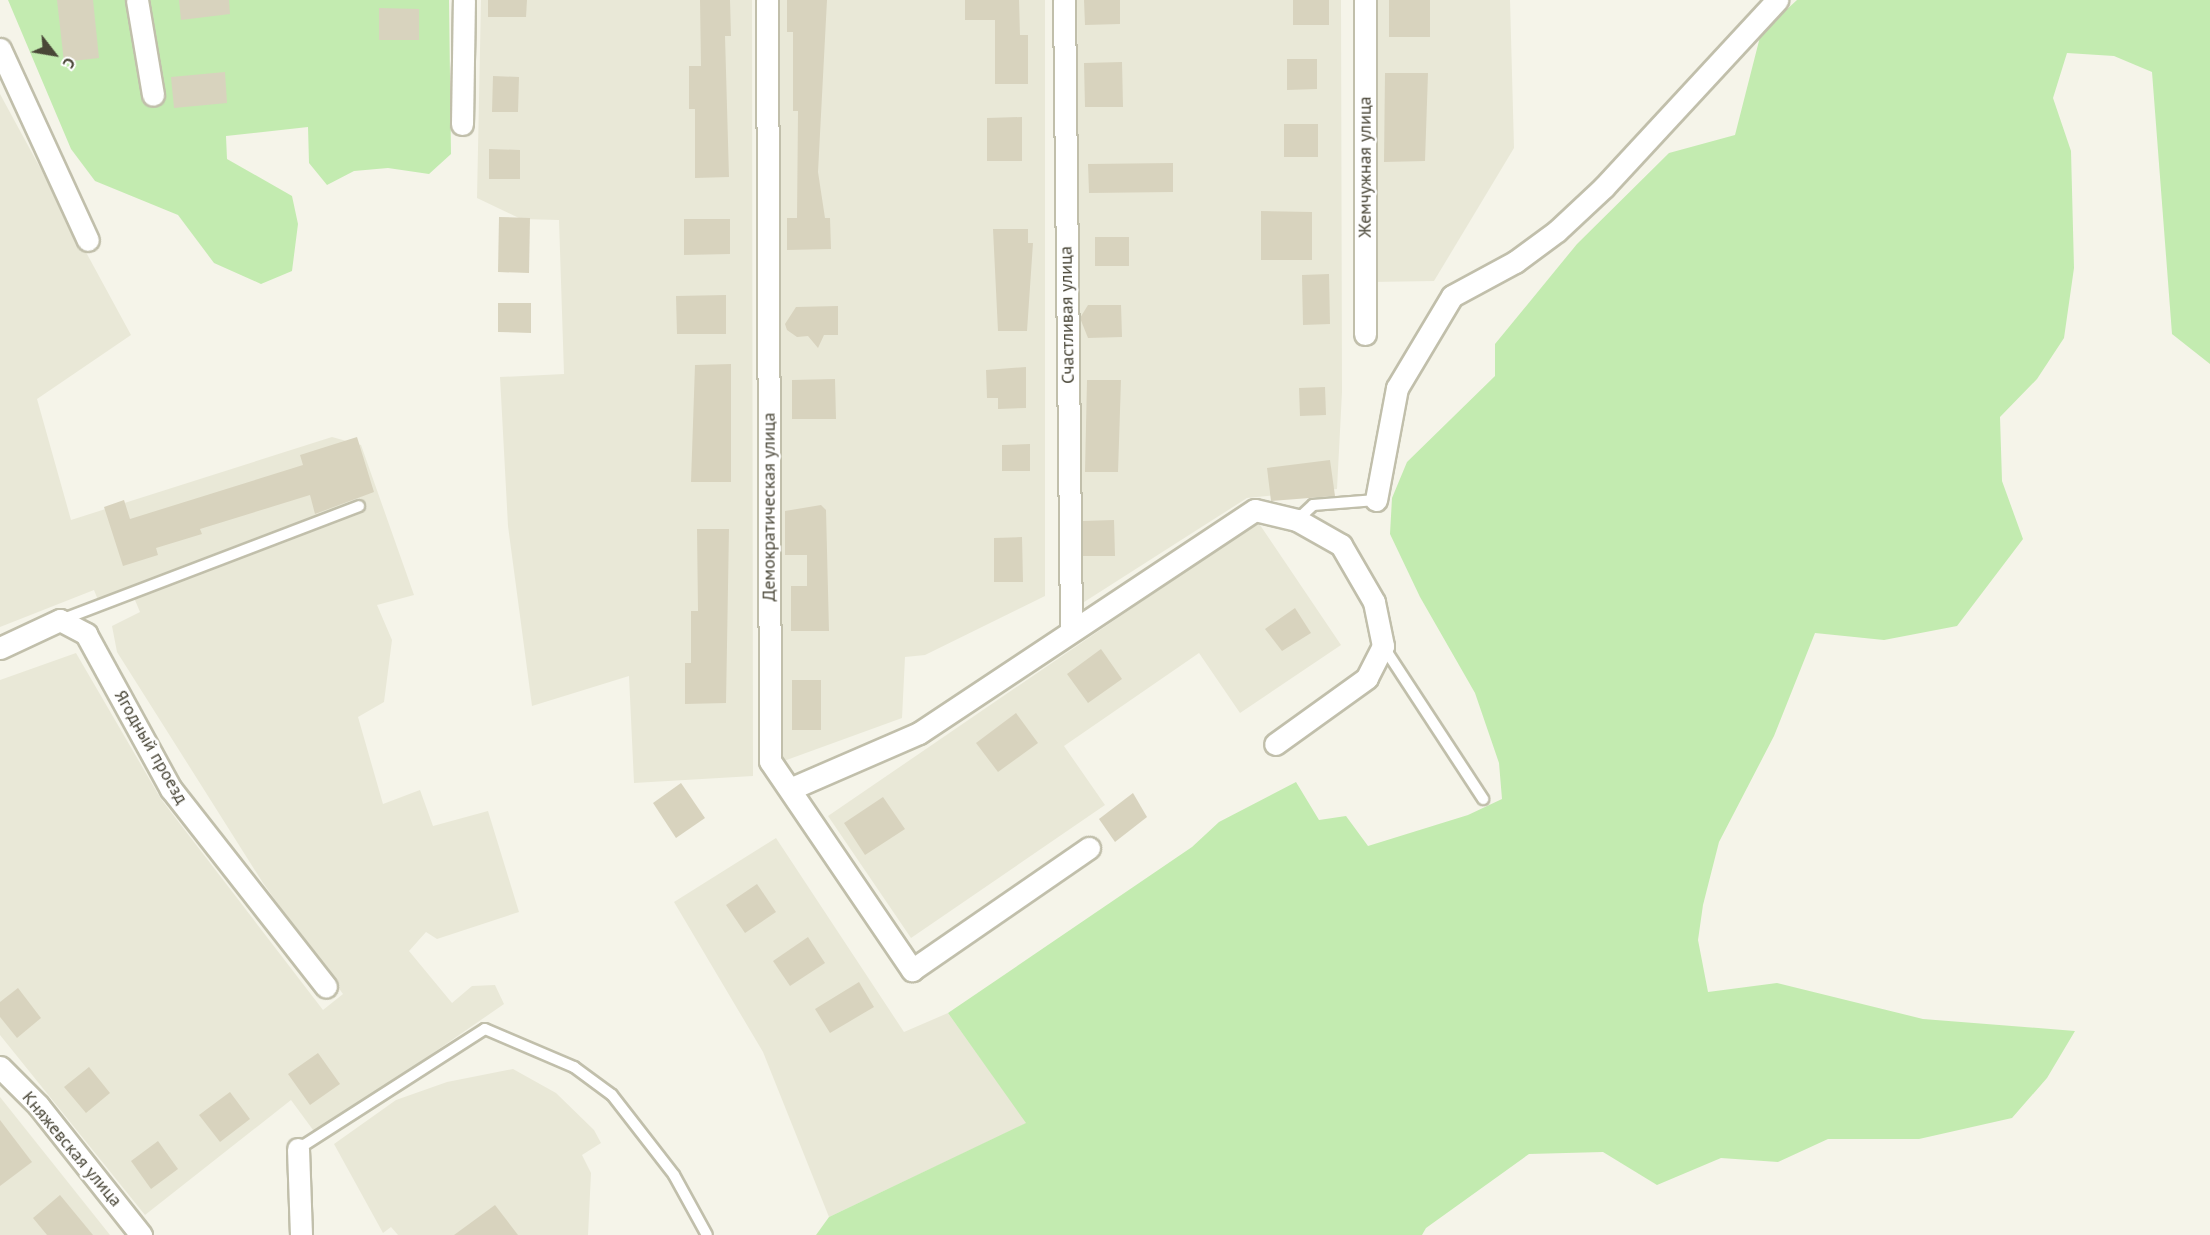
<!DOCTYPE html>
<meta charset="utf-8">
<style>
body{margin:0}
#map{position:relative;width:2210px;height:1235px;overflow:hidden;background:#f5f4e9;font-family:"PT Sans",sans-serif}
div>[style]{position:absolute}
.residential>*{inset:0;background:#e9e8d7}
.green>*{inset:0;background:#c3ebb0}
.building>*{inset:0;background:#d8d3be}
.roads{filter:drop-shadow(2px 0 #c1bfab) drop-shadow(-2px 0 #c1bfab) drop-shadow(0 2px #c1bfab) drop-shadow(0 -2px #c1bfab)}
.service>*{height:10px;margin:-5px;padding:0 5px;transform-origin:5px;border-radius:5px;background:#fff}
.minor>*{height:21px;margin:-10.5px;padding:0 10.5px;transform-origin:10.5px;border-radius:10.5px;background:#fff}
span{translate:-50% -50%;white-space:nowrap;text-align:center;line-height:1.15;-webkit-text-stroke:4.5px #fff;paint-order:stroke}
.street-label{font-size:18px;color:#494637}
.north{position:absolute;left:24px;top:24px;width:60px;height:60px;-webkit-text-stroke:4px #fff;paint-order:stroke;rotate:121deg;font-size:16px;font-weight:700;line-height:24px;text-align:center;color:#494637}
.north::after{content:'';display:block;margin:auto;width:21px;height:27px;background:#494637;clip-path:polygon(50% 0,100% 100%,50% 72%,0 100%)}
</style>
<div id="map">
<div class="residential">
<div style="clip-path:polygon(481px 0,752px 0,753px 776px,634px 783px,629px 676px,532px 706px,508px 526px,500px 377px,564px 374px,559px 220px,521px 219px,477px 198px)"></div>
<div style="clip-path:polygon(778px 0,1045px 0,1045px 596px,925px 655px,905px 657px,902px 718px,781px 762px)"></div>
<div style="clip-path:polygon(1077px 0,1341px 0,1342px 392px,1337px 489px,1247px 498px,1081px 604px)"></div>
<div style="clip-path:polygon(1371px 0,1510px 0,1514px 148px,1434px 281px,1371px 282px)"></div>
<div style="clip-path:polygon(0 94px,131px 335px,37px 399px,71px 520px,332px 437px,361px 445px,414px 595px,377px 605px,392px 640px,384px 702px,358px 717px,383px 804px,420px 790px,433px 826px,488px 811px,519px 912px,437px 939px,426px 932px,409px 951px,452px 1003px,472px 986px,495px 985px,504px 1004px,316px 1134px,291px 1100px,145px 1215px,0 1035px,0 680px,76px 653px,161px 799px,323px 1010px,343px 994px,263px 883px,117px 652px,112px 626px,140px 612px,132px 593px,100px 605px,94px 590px,0 627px)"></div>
<div style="clip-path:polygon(1258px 522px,1341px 645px,1240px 713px,1199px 653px,1064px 746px,1105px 805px,911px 938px,828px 816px)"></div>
<div style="clip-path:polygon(776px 838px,904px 1032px,948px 1013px,1027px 1123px,829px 1217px,763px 1052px,674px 902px)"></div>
<div style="clip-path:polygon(513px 1069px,556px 1093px,594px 1130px,601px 1143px,582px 1155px,591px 1173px,588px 1235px,398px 1235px,391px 1227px,383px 1233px,334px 1144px,396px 1100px,447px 1082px)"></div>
<div style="clip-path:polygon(0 1097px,110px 1235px,0 1235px)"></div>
</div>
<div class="green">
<div style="clip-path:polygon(8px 0,449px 0,451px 154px,429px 174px,388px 168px,354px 171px,327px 185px,309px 163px,308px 127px,226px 136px,227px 159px,292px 196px,298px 224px,292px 271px,261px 284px,214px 263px,178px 215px,95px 181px,71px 149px)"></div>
<div style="clip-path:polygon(1797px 0,2210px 0,2210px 364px,2172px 334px,2152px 72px,2114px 56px,2067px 53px,2053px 98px,2071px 151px,2074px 268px,2064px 338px,2037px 379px,2000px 417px,2002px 481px,2023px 539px,1957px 626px,1884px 640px,1815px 633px,1774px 736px,1719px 842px,1703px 905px,1698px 940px,1708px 992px,1777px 983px,1923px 1019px,2075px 1031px,2047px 1078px,2012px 1118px,1919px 1139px,1828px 1139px,1778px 1162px,1721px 1158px,1657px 1185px,1603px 1152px,1529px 1154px,1426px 1228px,1422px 1235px,816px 1235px,829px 1217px,1026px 1123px,948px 1013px,1192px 847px,1219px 822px,1296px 782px,1319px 820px,1346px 816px,1368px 846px,1468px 815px,1502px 799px,1499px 763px,1475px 693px,1420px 597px,1390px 534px,1392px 498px,1407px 462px,1495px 376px,1495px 344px,1577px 244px,1669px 153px,1735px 135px,1761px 33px)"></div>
</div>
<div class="building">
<div style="clip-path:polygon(57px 0,93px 0,99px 58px,64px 62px)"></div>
<div style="clip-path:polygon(179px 0,229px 0,230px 14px,181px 20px)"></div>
<div style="clip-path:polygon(488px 0,527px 0,526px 17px,488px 17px)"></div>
<div style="clip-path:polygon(700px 0,730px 0,731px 36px,725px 36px,729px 177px,695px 178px,695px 109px,689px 109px,689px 66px,701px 66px)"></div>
<div style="clip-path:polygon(787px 0,827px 0,818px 172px,825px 218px,830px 218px,831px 249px,787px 250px,787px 218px,797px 218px,798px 111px,793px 111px,793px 32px,787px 32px)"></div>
<div style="clip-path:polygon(965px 0,1019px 0,1020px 35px,1028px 35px,1028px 84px,995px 84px,995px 20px,965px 20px)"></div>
<div style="clip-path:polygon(1084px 0,1120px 0,1120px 24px,1085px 25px)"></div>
<div style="clip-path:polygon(1293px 0,1329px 0,1329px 25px,1293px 25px)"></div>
<div style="clip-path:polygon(1389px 0,1430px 0,1430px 37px,1389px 37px)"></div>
<div style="clip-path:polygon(379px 8px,419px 9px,419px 40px,379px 40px)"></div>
<div style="clip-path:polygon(1287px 59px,1317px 59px,1317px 89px,1287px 90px)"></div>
<div style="clip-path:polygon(1122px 62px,1123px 107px,1085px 107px,1084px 63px)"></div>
<div style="clip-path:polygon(225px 72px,227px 103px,174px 108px,171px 77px)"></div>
<div style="clip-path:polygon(1385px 73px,1428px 73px,1425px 161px,1384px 162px)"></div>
<div style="clip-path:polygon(493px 76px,519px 77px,518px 112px,492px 112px)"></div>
<div style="clip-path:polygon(1022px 117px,1022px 161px,987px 161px,987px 118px)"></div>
<div style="clip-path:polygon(1284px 124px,1318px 124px,1318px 157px,1284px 157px)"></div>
<div style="clip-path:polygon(489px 149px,520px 150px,520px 179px,489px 179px)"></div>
<div style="clip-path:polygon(1173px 163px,1173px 192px,1089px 193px,1088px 164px)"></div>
<div style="clip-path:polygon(1261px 211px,1312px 212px,1312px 260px,1261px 260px)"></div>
<div style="clip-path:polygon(499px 217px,530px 218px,529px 273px,498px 272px)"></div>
<div style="clip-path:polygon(684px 219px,730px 219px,730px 254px,684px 255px)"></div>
<div style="clip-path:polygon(993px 229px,1028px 229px,1028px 243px,1033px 243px,1027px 331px,998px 331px)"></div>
<div style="clip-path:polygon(1095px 237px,1129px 237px,1129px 266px,1095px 266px)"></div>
<div style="clip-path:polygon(1329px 274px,1330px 324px,1303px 325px,1302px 275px)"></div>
<div style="clip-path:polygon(726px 295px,726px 334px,677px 334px,676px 296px)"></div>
<div style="clip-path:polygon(498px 303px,531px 303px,531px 333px,498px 332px)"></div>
<div style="clip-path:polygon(1088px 305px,1121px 305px,1122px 337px,1088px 338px,1080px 318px)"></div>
<div style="clip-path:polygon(838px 306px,838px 335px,824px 335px,818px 348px,808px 336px,797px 337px,787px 330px,785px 324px,796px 307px)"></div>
<div style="clip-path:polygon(731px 364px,731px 482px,691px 482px,695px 365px)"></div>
<div style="clip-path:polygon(1026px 367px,1026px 408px,998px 409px,998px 398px,987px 398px,986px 370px)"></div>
<div style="clip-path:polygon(835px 379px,836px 419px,792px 419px,792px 380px)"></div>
<div style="clip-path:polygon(1087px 380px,1121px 380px,1118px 472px,1085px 472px)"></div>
<div style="clip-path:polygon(1325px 387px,1326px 415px,1300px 416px,1299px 388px)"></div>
<div style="clip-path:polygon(357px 437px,374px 492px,315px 514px,310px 495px,200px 529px,202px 534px,156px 548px,158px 555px,123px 566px,104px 507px,124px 500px,130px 519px,303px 465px,300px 455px)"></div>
<div style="clip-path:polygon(1030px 444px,1030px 471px,1002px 471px,1002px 445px)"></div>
<div style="clip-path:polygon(1330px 460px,1335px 496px,1271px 501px,1267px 468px)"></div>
<div style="clip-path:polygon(821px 505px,826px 510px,829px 631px,791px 631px,791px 586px,807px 586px,807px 555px,785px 555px,785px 511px)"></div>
<div style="clip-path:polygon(1114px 520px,1115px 556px,1083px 556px,1083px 521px)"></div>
<div style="clip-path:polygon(697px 529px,729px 529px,726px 703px,685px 704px,685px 663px,691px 663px,691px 611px,698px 611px)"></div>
<div style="clip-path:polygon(1022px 537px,1023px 582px,994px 582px,994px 538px)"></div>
<div style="clip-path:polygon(1295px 608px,1311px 633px,1282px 651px,1265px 629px)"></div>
<div style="clip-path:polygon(1101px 649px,1122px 679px,1088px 703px,1067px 674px)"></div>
<div style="clip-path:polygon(792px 680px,821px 680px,821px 730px,792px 730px)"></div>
<div style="clip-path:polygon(1016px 713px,1038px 743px,998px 772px,976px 743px)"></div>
<div style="clip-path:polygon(681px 783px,705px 818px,676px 838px,653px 803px)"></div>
<div style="clip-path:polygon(1133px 793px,1147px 817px,1115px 842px,1099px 819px)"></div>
<div style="clip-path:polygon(883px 797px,905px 829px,865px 855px,844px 823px)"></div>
<div style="clip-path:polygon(757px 884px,776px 912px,745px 933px,726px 905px)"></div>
<div style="clip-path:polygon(808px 937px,825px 963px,790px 986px,773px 961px)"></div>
<div style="clip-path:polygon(859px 982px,874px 1007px,830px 1033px,815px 1009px)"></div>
<div style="clip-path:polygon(18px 988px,41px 1018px,17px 1038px,0 1017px,0 1002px)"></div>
<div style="clip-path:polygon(318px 1053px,340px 1084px,310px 1105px,288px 1074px)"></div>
<div style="clip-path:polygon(89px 1067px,110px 1093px,86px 1113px,64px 1087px)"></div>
<div style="clip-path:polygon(230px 1092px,250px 1119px,220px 1142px,199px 1115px)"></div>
<div style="clip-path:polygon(0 1120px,32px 1162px,0 1186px)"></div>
<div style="clip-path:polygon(158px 1141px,178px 1169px,151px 1189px,131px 1161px)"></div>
<div style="clip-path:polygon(60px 1195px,93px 1235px,47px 1235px,33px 1218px)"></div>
<div style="clip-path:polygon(495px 1205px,518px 1235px,454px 1235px)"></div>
</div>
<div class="roads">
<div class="service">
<div style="left:1297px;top:520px;width:22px;rotate:-43deg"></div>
<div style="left:1313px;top:505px;width:63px;rotate:-4.5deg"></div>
<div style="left:61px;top:620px;width:319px;rotate:-20.9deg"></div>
<div style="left:1383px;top:646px;width:183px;rotate:56.8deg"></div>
<div style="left:298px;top:1149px;width:222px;rotate:-32.7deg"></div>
<div style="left:485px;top:1029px;width:97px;rotate:23.1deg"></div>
<div style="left:574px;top:1067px;width:47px;rotate:36.4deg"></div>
<div style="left:612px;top:1095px;width:101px;rotate:52.2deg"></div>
<div style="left:674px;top:1175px;width:68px;rotate:61.2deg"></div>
</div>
<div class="minor">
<div style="left:137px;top:0;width:96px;rotate:80.4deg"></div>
<div style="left:767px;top:0;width:761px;rotate:89.77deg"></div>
<div style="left:770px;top:761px;width:253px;rotate:55.8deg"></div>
<div style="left:912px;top:970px;width:215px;rotate:-34.6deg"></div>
<div style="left:1064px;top:0;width:630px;rotate:89.36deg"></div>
<div style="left:1365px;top:0;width:334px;rotate:90deg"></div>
<div style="left:0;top:49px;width:210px;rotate:65.3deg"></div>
<div style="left:462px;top:124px;width:124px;rotate:-89.1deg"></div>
<div style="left:1376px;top:500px;width:114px;rotate:-79.4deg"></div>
<div style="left:1397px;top:388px;width:107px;rotate:-59.1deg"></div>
<div style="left:1452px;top:296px;width:72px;rotate:-28.4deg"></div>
<div style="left:1515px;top:262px;width:52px;rotate:-36.4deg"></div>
<div style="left:1557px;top:231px;width:64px;rotate:-43.1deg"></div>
<div style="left:1604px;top:187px;width:255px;rotate:-47.2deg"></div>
<div style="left:0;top:648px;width:66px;rotate:-25deg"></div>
<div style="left:60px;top:620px;width:30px;rotate:28deg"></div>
<div style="left:86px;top:634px;width:177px;rotate:61.3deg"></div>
<div style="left:171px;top:789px;width:251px;rotate:51.9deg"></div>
<div style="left:790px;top:789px;width:141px;rotate:-23.5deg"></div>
<div style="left:919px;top:733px;width:403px;rotate:-33.6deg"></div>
<div style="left:1255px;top:510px;width:43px;rotate:13.4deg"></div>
<div style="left:1297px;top:520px;width:51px;rotate:29.6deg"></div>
<div style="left:1341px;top:545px;width:66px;rotate:59.9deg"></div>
<div style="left:1374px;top:602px;width:45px;rotate:78.4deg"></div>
<div style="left:1383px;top:646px;width:36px;rotate:117deg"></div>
<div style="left:1367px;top:678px;width:113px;rotate:144.3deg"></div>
<div style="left:0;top:1067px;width:54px;rotate:45deg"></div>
<div style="left:38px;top:1105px;width:166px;rotate:51.6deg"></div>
<div style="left:298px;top:1149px;width:86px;rotate:88deg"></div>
</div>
</div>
<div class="street-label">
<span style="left:1365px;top:167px;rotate:-90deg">Жемчужная улица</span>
<span style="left:1067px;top:315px;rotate:-91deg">Счастливая улица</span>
<span style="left:769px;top:507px;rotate:-90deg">Демократическая улица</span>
<span style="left:151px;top:747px;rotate:60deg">Ягодный проезд</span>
<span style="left:72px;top:1149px;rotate:50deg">Княжевская улица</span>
</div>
<div class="north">С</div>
</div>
